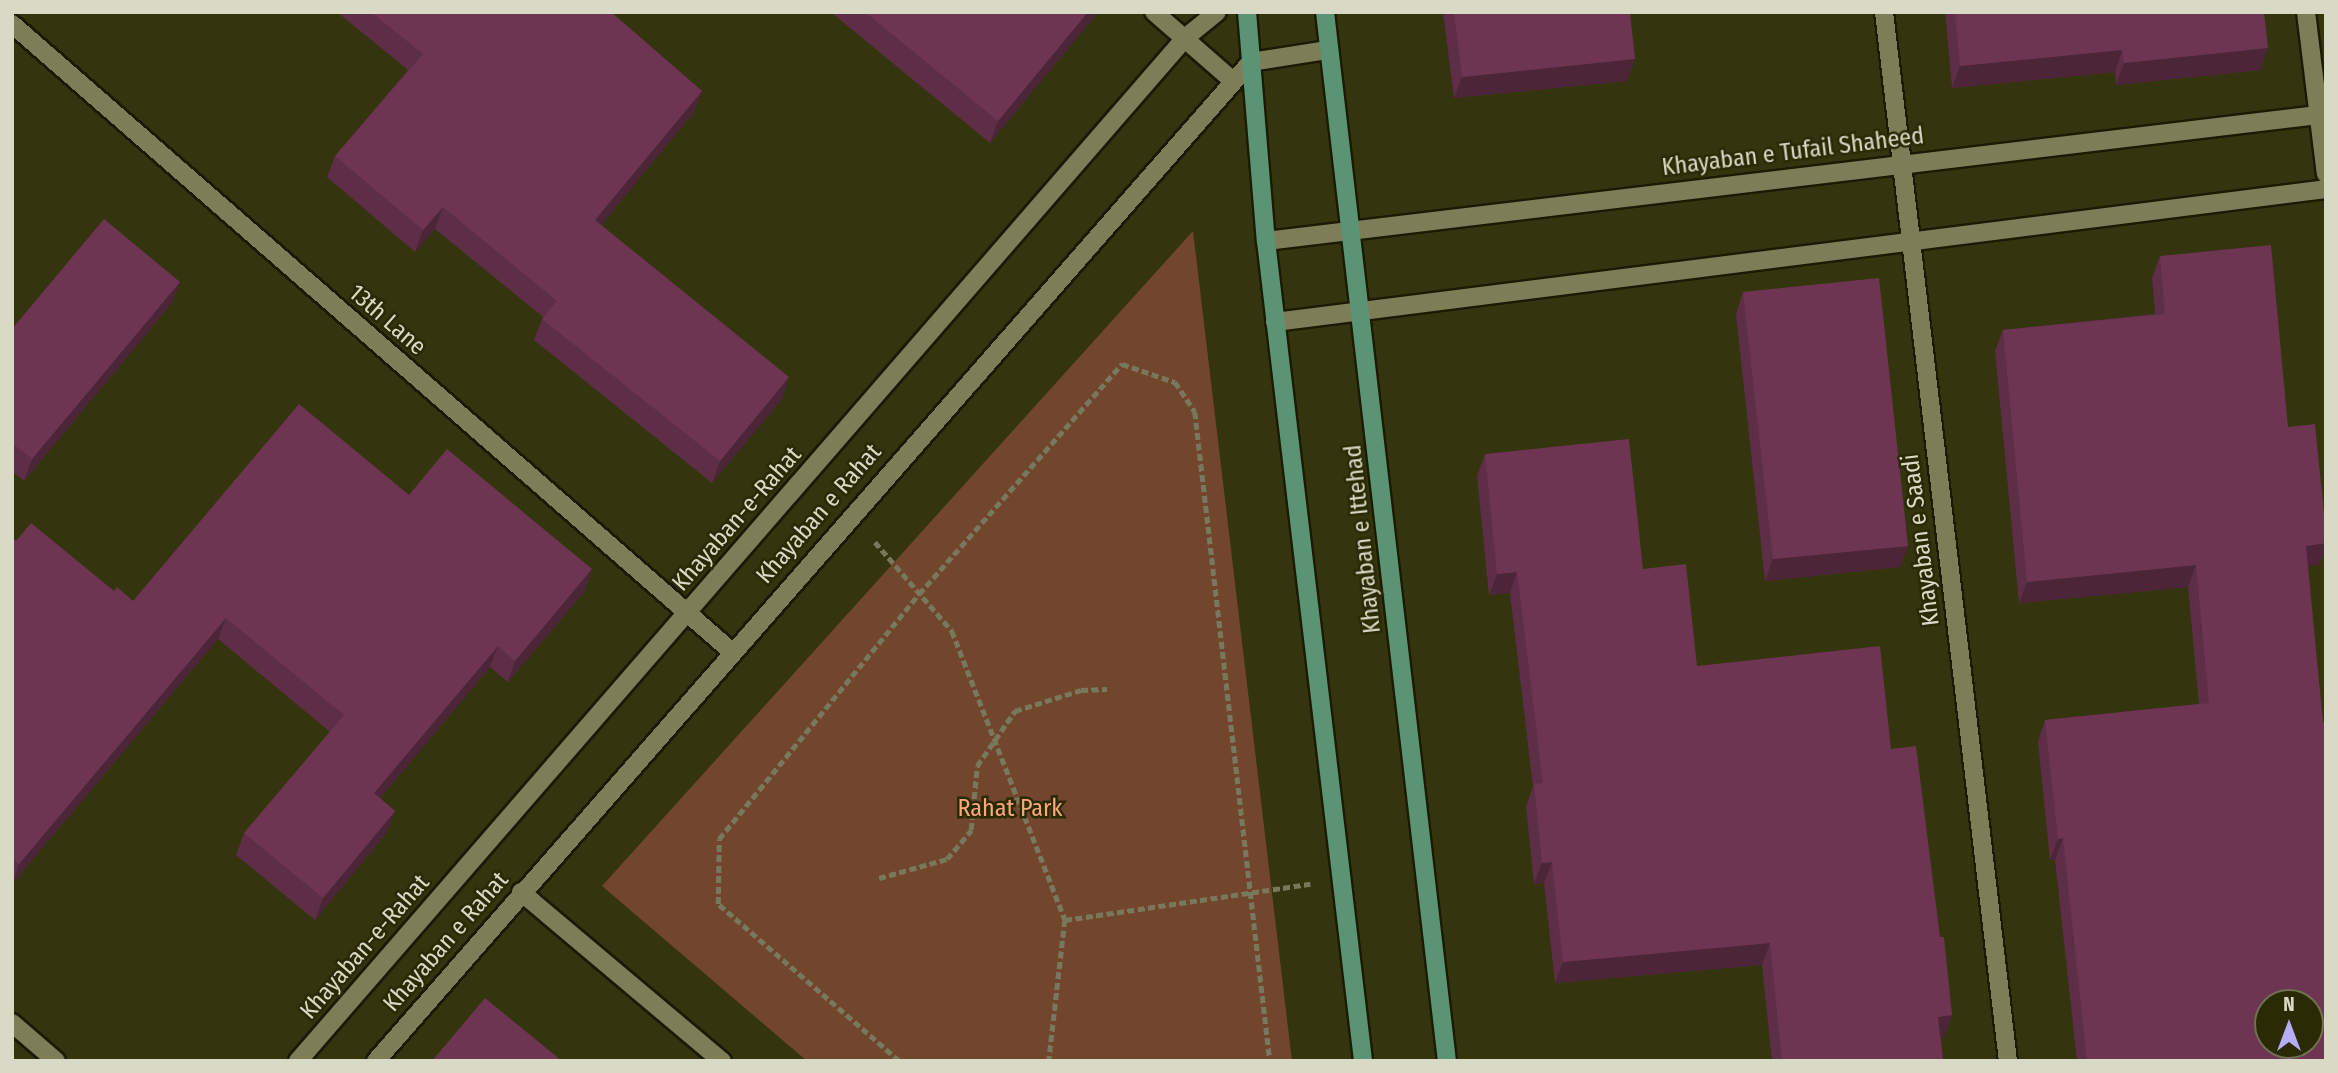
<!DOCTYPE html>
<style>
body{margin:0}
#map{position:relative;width:2338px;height:1073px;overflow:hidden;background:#34340f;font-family:"Fira Sans Condensed",sans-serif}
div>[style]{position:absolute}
.green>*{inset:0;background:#71462d}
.path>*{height:4.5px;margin-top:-2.25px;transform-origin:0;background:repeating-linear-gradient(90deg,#78795b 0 7px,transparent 0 10.5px)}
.roads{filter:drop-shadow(2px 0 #1b1b02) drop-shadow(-2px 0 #1b1b02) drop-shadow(0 2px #1b1b02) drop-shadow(0 -2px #1b1b02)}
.minor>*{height:18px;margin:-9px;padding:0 9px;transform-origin:9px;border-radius:9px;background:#7d7e58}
.major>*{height:18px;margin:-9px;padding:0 9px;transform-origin:9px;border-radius:9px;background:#5b9474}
.wall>*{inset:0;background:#5e2e46}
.shaded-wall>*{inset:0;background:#4c2539}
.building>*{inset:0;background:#6d3551}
span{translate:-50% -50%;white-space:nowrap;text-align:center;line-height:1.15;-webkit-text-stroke:5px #2a2a04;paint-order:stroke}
.street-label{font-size:24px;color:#d9dac6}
.park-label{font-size:24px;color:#fca878}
.frame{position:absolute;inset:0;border:14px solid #d9dac6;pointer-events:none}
.north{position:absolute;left:2254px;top:989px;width:70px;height:70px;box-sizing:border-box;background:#2a2a04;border:2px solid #707052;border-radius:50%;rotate:0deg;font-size:19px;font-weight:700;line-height:28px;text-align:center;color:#d9dac6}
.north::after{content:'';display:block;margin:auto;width:24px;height:32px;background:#b6acf8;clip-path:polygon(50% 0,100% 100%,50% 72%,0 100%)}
</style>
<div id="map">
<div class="green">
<div style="clip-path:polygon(1193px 231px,1292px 1061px,807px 1061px,602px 886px)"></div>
</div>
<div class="path">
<div style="left:875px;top:542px;width:118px;rotate:49.1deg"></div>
<div style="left:952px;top:631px;width:310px;rotate:68.6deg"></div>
<div style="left:1065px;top:920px;width:142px;rotate:96.5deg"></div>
<div style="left:879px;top:878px;width:71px;rotate:-15.6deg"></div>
<div style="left:947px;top:859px;width:38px;rotate:-50deg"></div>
<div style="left:971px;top:830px;width:64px;rotate:-84.6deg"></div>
<div style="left:977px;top:766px;width:67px;rotate:-55.4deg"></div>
<div style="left:1015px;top:711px;width:69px;rotate:-17.7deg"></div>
<div style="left:1081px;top:690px;width:26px;rotate:-2deg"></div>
<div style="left:1065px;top:920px;width:248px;rotate:-8.4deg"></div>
<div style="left:899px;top:1061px;width:240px;rotate:-139.1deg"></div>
<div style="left:718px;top:904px;width:65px;rotate:-89.1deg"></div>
<div style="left:719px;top:839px;width:316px;rotate:-50.8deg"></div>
<div style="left:919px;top:594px;width:307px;rotate:-48.6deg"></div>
<div style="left:1122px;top:364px;width:56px;rotate:18.8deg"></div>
<div style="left:1175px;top:382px;width:36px;rotate:56deg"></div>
<div style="left:1195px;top:412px;width:653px;rotate:83.41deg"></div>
</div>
<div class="roads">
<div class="minor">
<div style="left:1154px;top:12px;width:105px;rotate:41.1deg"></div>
<div style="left:1884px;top:12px;width:1056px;rotate:83.26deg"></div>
<div style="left:2306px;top:12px;width:163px;rotate:83deg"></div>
<div style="left:12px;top:24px;width:954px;rotate:41.09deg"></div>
<div style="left:1266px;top:241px;width:1068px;rotate:-6.83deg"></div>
<div style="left:1275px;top:322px;width:1059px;rotate:-7.21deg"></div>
<div style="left:521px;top:892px;width:263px;rotate:40.1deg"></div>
<div style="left:12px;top:1023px;width:58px;rotate:40.8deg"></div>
<div style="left:298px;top:1061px;width:1354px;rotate:-49.07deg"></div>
<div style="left:1185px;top:38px;width:41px;rotate:-39.1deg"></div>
<div style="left:376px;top:1061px;width:1328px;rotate:-48.79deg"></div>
<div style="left:1251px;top:62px;width:77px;rotate:-9deg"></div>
</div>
<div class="major">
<div style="left:1247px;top:12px;width:230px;rotate:85.3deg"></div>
<div style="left:1266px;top:241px;width:826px;rotate:83.25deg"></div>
<div style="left:1325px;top:12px;width:1056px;rotate:83.37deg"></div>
</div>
</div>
<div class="wall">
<div style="clip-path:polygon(337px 12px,611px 12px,702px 91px,694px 112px,601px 225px,782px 399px,712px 483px,534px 340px,543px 317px,435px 229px,415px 252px,327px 177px,335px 156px,408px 70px)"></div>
<div style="clip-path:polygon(834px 12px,1098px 12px,990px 143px,833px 14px)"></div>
<div style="clip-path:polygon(1443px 12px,1630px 12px,1627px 81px,1454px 98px)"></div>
<div style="clip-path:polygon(1945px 12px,2264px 12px,2260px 70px,2116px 85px,2115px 72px,1952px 88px)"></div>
<div style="clip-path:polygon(2160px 256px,2288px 427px,2326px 533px,2326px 546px,2319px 565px,2308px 566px,2326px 1061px,2077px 1061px,2055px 860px,2050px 860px,2038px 742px,2045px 720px,2199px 704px,2188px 587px,2019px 603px,1995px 351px,2003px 330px,2155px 314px,2152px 278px)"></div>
<div style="clip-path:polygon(1743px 292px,1908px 546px,1900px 567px,1765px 581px,1736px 314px)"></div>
<div style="clip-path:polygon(172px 303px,24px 481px,12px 471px,12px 329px)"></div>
<div style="clip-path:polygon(1485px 454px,1643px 569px,1697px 666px,1891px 749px,1940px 937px,1952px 1015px,1944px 1037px,1941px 1037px,1943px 1061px,1772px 1061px,1762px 965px,1555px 983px,1544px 883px,1534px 884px,1526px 806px,1533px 787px,1510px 593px,1489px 595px,1477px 476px)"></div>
<div style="clip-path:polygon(409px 495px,585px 591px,508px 682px,490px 667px,380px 798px,395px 811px,387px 832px,315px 920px,236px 855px,244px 833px,330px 732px,218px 639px,12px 884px,12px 538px,16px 541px,133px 601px)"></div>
</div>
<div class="shaded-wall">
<div style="clip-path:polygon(1088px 12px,1098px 12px,990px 143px,998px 121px)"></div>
<div style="clip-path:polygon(2268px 48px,2260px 70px,2116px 85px,2124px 63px)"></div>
<div style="clip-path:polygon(2122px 50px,2115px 72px,1952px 88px,1960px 66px)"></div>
<div style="clip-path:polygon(1635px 59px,1627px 81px,1454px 98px,1462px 77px)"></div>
<div style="clip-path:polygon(702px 91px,694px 112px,587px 242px,595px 220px)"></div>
<div style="clip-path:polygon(443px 207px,435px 229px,415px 252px,423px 230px)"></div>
<div style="clip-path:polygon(180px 282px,172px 303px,24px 481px,32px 459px)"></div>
<div style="clip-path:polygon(789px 377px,782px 399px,712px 483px,720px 461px)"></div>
<div style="clip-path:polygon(2326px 543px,2319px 565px,2298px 567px,2306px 546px)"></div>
<div style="clip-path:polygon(1908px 546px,1900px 567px,1765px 581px,1773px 559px)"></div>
<div style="clip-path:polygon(2196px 565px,2188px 587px,2019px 603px,2027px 582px)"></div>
<div style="clip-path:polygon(592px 569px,585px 591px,508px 682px,515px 661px)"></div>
<div style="clip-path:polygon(1517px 572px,1510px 593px,1489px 595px,1497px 574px)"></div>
<div style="clip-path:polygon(226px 618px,218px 639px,12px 884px,19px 864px)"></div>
<div style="clip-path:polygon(498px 646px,490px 667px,366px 815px,374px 793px)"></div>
<div style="clip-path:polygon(395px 811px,387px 832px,315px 920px,323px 898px)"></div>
<div style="clip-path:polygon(2063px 838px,2055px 860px,2050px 860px,2058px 839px)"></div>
<div style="clip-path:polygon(1552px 862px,1544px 883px,1534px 884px,1542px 863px)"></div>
<div style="clip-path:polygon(1770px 943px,1762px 965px,1555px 983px,1563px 962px)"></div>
<div style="clip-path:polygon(1952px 1015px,1944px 1037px,1931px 1038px,1938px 1017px)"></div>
</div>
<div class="building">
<div style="clip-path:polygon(371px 12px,611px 12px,702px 91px,595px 220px,789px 377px,720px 461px,542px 319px,557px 301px,443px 207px,423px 230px,335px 156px,423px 54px)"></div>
<div style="clip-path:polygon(865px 12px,1088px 12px,998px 121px)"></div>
<div style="clip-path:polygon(1454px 12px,1630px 12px,1635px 59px,1462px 77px)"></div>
<div style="clip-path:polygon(1955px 12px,2264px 12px,2268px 48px,2124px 63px,2122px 50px,1960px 66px)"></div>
<div style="clip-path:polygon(104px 219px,180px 282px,32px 459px,12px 443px,12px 329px)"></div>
<div style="clip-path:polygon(evenodd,2271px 245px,2288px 427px,2315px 424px,2326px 533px,2326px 543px,2306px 546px,2323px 722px,2326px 722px,2326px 1061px,2087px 1061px,2063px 838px,2058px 839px,2045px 720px,2209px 703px,2196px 565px,2027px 582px,2003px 330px,2165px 314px,2160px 256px,2271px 245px,2268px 1003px,2310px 1003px,2310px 1045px,2268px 1045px,2268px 1003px)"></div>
<div style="clip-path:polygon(1879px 278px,1908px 546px,1773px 559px,1743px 292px)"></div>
<div style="clip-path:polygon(299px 404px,409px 495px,447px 449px,592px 569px,515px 661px,498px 646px,374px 793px,395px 811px,323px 898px,244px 833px,344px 715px,226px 618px,19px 864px,12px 858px,12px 538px,16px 541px,31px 523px,114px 591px,117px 587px,133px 601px)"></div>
<div style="clip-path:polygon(1629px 439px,1643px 569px,1686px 564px,1697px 666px,1880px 646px,1891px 749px,1916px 746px,1940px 937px,1944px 937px,1952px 1015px,1938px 1017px,1943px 1061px,1782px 1061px,1770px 943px,1563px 962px,1552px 862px,1542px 863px,1534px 784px,1543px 783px,1517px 572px,1497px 574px,1485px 454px)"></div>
<div style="clip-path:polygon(485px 998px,562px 1061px,432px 1061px)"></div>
</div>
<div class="street-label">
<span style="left:1793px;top:152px;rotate:-7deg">Khayaban e Tufail Shaheed</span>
<span style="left:387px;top:320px;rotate:41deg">13th Lane</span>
<span style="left:819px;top:514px;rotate:-49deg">Khayaban e Rahat</span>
<span style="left:737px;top:519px;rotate:-49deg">Khayaban-e-Rahat</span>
<span style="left:1363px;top:539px;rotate:-96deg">Khayaban e Ittehad</span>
<span style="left:1921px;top:540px;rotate:-97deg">Khayaban e Saadi</span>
<span style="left:446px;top:942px;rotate:-49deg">Khayaban e Rahat</span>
<span style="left:365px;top:947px;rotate:-49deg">Khayaban-e-Rahat</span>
</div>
<div class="park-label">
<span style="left:1010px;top:809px">Rahat Park</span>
</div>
<div class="frame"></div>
<div class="north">N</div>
</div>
